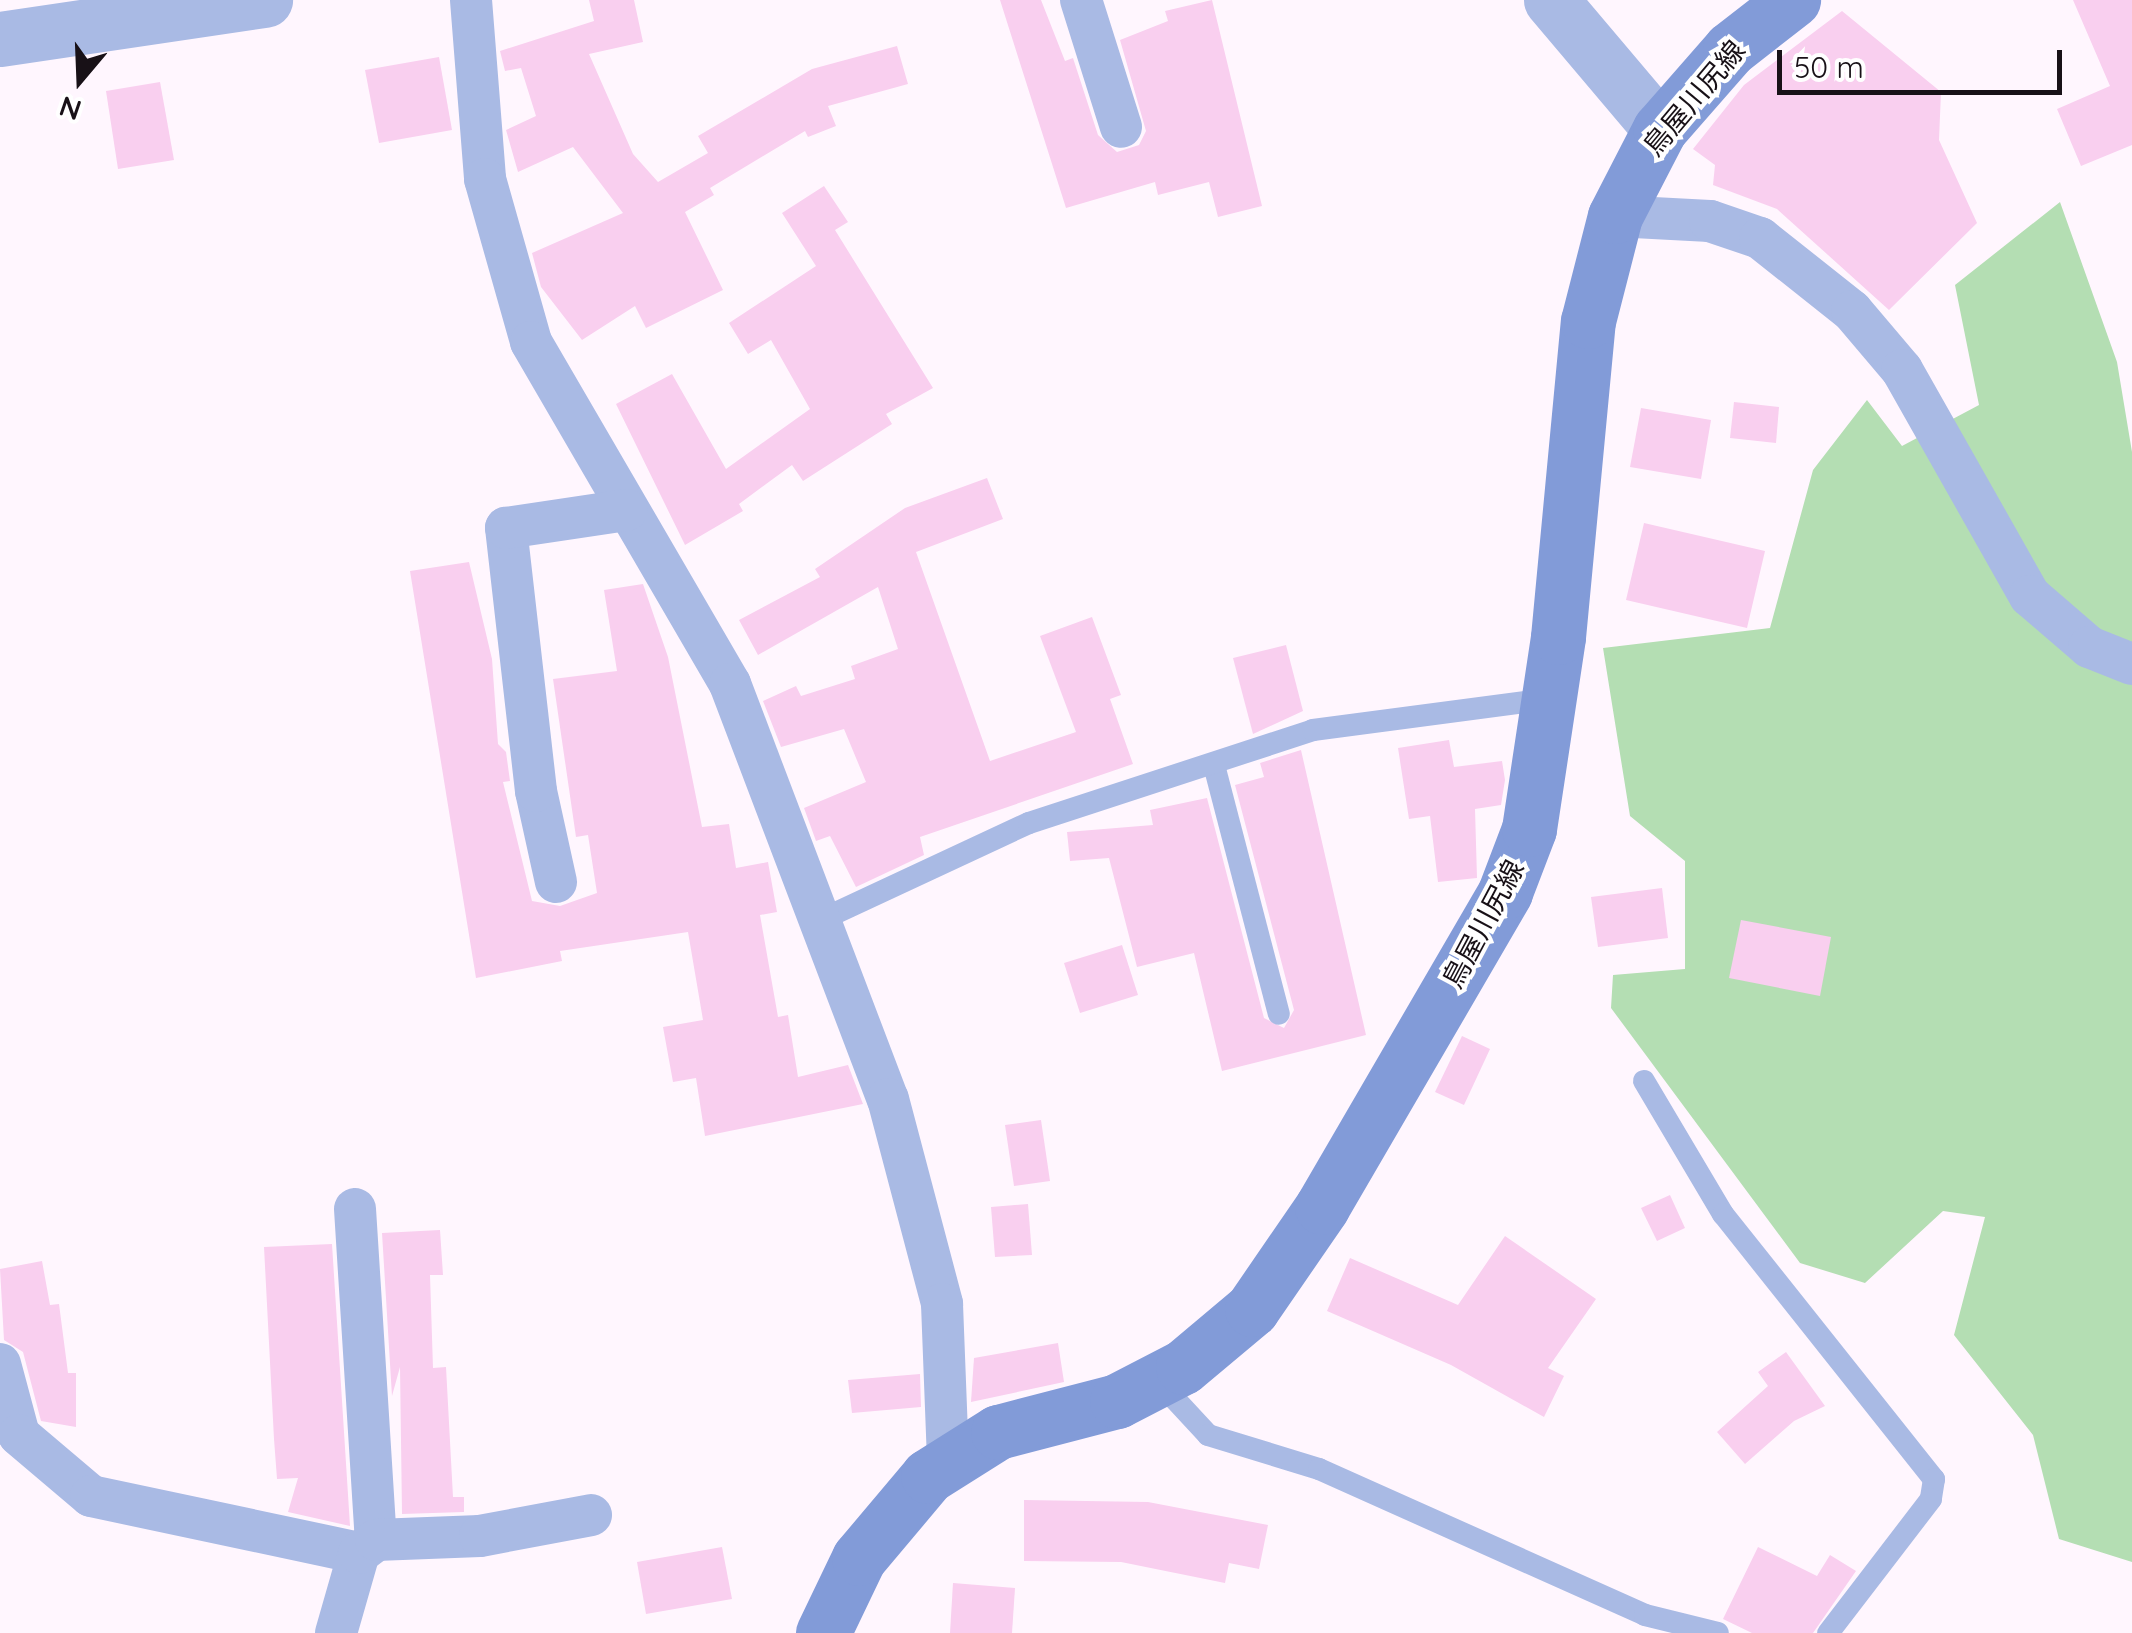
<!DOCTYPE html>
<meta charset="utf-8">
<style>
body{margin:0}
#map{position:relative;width:2132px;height:1633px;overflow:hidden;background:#fff6fe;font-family:Quicksand,"Noto Sans JP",sans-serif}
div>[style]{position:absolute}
.green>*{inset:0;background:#b4deb3}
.building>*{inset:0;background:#f9cfef}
.service>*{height:22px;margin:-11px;padding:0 11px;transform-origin:11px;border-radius:11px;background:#a9bae4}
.minor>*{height:42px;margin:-21px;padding:0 21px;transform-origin:21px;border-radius:21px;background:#a9bae4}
.tertiary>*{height:55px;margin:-27.5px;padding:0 27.5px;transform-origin:27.5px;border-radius:27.5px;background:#a9bae4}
.secondary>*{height:55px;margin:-27.5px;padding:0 27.5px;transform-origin:27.5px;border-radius:27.5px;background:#829bd8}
span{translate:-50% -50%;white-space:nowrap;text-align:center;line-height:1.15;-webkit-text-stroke:8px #fff;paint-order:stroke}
.street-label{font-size:28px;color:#181117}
.north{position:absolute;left:30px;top:30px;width:100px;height:100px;-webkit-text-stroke:8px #fff;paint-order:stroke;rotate:199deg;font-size:28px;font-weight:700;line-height:40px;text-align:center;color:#181117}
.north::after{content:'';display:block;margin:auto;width:35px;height:45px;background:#181117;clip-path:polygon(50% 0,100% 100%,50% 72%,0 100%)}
.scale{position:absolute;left:1777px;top:50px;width:285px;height:45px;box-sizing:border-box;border:5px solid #181117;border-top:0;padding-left:12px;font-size:30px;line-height:35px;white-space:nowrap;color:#181117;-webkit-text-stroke:8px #fff;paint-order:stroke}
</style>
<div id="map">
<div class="green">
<div style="clip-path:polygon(2060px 202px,2117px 362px,2132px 452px,2132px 1562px,2059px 1539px,2033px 1435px,1954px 1335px,1985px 1217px,1943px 1211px,1865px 1283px,1800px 1263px,1611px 1008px,1613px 975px,1685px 969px,1685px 861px,1630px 816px,1603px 648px,1770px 628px,1813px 470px,1867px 400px,1902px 446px,1979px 405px,1955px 285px)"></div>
</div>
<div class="building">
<div style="clip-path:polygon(589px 0,634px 0,643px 42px,589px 54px,633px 154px,658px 182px,708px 153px,698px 136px,812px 69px,897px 46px,908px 84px,828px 106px,836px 126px,808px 137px,805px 131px,710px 188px,714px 195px,685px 212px,723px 290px,646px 328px,635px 306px,582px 340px,541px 287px,532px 253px,623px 213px,573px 147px,518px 172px,506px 130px,536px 116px,521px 68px,505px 71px,500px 51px,594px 21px)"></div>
<div style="clip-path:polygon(1000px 0,1041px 0,1065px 61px,1073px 58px,1098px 135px,1117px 152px,1139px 145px,1146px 131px,1120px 40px,1168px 21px,1165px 11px,1212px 0,1262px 206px,1218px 217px,1209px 182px,1158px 195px,1155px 182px,1066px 208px)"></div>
<div style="clip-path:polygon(2073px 0,2132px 0,2132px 145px,2081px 166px,2057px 109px,2110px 86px)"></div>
<div style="clip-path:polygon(1842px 11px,1941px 92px,1939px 140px,1977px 223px,1889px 310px,1777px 209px,1713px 185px,1715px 165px,1693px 149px,1744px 85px)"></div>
<div style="clip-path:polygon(439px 57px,452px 130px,379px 143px,365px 70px)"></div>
<div style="clip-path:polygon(160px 82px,174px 160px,118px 169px,106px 91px)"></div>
<div style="clip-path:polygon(824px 186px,848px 222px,835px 230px,933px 388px,886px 414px,892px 424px,803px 481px,792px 465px,739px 504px,743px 511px,685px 545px,616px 404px,672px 374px,726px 469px,810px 409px,771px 340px,748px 354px,729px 323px,816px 266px,782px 213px)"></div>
<div style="clip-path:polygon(1734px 402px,1779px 407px,1776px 443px,1730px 438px)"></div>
<div style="clip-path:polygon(1641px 408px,1711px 420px,1701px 479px,1630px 467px)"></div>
<div style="clip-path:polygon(987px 478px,1003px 519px,916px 552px,990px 761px,1076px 732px,1040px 636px,1092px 617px,1121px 695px,1110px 699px,1133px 764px,920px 837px,924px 855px,856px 887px,830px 836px,816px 841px,804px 808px,866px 782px,844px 729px,781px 747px,763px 701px,796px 686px,801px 696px,855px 679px,851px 666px,898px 649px,878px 587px,758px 655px,739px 620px,820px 577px,815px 569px,905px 508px)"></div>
<div style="clip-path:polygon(1644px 523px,1765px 551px,1747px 628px,1626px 600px)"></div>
<div style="clip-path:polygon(469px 562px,492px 659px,498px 744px,506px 752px,510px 781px,503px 782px,532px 901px,560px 906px,597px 893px,588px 835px,576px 837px,553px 679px,617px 671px,604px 590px,643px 584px,668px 657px,702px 827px,729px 824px,736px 868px,768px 862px,777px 912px,760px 915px,778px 1017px,788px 1015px,798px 1077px,848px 1065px,863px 1104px,705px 1136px,696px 1078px,673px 1082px,663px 1027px,703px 1020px,688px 932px,560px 951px,562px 961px,476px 978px,410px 571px)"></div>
<div style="clip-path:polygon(1286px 645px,1303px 711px,1253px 734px,1233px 658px)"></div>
<div style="clip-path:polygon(1449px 740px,1454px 767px,1502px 761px,1505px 780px,1501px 805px,1475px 809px,1477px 878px,1438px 882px,1430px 816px,1409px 819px,1398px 748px)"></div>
<div style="clip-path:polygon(1301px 750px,1366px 1035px,1222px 1071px,1194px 953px,1137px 967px,1109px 858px,1070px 861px,1067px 832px,1153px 825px,1150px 810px,1207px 798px,1264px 1018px,1284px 1028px,1294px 1010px,1235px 785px,1264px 777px,1260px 763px)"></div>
<div style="clip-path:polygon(1662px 888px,1668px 938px,1598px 947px,1591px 897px)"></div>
<div style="clip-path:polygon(1741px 920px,1831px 937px,1820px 996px,1729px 978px)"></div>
<div style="clip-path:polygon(1122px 945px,1138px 995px,1080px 1013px,1064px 963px)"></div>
<div style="clip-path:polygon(1462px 1036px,1490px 1049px,1464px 1105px,1435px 1092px)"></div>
<div style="clip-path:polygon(1041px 1120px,1050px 1181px,1014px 1186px,1005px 1125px)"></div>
<div style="clip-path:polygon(1670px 1195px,1685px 1228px,1657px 1241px,1641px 1208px)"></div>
<div style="clip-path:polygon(1028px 1204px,1032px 1255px,995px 1257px,991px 1207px)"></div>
<div style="clip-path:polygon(440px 1230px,443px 1275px,430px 1275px,433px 1368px,446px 1367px,453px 1497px,464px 1497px,464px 1512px,402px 1514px,400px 1367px,392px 1396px,382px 1233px)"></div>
<div style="clip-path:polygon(1505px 1236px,1596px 1299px,1548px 1368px,1564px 1376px,1544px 1417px,1451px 1365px,1327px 1311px,1350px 1258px,1458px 1305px)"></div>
<div style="clip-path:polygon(332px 1244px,350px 1526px,288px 1512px,298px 1478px,277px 1479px,274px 1439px,264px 1247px)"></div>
<div style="clip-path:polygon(42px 1261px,50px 1305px,59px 1304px,68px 1373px,76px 1373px,76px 1427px,41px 1421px,23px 1352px,4px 1340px,0 1269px)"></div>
<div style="clip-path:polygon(1058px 1343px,1064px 1382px,971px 1402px,974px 1358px)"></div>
<div style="clip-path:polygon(1786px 1352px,1825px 1406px,1794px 1421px,1745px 1464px,1717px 1432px,1768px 1386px,1758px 1372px)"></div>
<div style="clip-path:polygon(920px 1374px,921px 1407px,852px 1413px,848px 1380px)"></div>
<div style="clip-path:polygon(1024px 1500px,1148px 1502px,1268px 1525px,1259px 1569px,1229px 1563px,1225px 1583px,1121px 1562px,1024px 1561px)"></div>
<div style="clip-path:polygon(722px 1547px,732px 1599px,646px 1614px,637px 1562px)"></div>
<div style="clip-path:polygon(1758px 1547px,1817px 1576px,1830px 1555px,1856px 1571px,1813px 1633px,1752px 1633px,1723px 1619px)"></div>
<div style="clip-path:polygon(953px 1583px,1015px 1588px,1012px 1633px,950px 1633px)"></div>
</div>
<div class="service">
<div style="left:1214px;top:765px;width:257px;rotate:75.4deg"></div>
<div style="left:825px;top:918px;width:225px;rotate:-25deg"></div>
<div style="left:1029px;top:823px;width:299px;rotate:-18.1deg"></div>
<div style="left:1313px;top:730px;width:237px;rotate:-7.5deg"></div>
<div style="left:1644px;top:1081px;width:155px;rotate:59.3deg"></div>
<div style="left:1723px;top:1214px;width:339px;rotate:51.5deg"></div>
<div style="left:1934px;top:1479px;width:20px;rotate:99deg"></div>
<div style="left:1931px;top:1499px;width:169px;rotate:127.5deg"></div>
<div style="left:1159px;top:1382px;width:72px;rotate:47.2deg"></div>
<div style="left:1208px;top:1435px;width:116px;rotate:17deg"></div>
<div style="left:1319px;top:1469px;width:357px;rotate:24.1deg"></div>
<div style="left:1645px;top:1615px;width:75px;rotate:13.9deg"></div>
</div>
<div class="minor">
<div style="left:471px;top:0;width:180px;rotate:85.5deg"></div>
<div style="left:485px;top:179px;width:169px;rotate:74.2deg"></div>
<div style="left:531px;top:342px;width:396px;rotate:59.8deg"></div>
<div style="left:730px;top:684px;width:444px;rotate:69.2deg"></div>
<div style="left:888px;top:1099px;width:212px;rotate:75.2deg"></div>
<div style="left:942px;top:1304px;width:156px;rotate:87.8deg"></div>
<div style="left:1081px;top:0;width:133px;rotate:72.5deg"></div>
<div style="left:1615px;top:216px;width:95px;rotate:3deg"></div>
<div style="left:1710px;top:221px;width:53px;rotate:18.8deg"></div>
<div style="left:1760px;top:238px;width:117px;rotate:38.4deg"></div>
<div style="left:1852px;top:311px;width:77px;rotate:49.7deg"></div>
<div style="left:1902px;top:370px;width:260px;rotate:60.5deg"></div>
<div style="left:2030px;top:596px;width:78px;rotate:40.8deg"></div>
<div style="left:2089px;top:647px;width:46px;rotate:21.6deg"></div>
<div style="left:556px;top:882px;width:93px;rotate:-102.4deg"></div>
<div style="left:536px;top:791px;width:265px;rotate:-96.5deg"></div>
<div style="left:506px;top:528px;width:122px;rotate:-8.5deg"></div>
<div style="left:355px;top:1209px;width:332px;rotate:86.4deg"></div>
<div style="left:0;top:1364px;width:73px;rotate:75deg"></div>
<div style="left:19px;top:1435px;width:94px;rotate:40.3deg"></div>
<div style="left:91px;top:1496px;width:274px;rotate:12deg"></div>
<div style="left:336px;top:1633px;width:83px;rotate:-74deg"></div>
<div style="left:359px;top:1553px;width:21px;rotate:-37deg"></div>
<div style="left:376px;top:1540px;width:104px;rotate:-2.2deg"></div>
<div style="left:480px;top:1536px;width:113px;rotate:-10.7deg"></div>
</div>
<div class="tertiary">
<div style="left:1551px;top:0;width:169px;rotate:49.8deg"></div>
<div style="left:0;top:39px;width:268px;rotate:-8.4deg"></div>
</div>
<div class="secondary">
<div style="left:823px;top:1633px;width:83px;rotate:-64.4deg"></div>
<div style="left:859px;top:1558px;width:107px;rotate:-49.9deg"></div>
<div style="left:928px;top:1476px;width:83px;rotate:-32.2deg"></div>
<div style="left:998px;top:1432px;width:123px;rotate:-14.6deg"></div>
<div style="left:1117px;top:1401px;width:74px;rotate:-27.3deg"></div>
<div style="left:1183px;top:1367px;width:90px;rotate:-40deg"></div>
<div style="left:1252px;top:1309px;width:124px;rotate:-55.5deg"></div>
<div style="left:1322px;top:1207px;width:364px;rotate:-59.8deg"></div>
<div style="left:1505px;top:892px;width:67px;rotate:-69.1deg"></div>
<div style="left:1529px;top:829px;width:194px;rotate:-81.4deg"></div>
<div style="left:1558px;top:637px;width:317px;rotate:-84.6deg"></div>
<div style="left:1588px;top:321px;width:108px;rotate:-75.6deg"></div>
<div style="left:1615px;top:216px;width:98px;rotate:-62.7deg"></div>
<div style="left:1660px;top:129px;width:106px;rotate:-48.8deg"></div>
<div style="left:1730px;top:49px;width:80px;rotate:-37.9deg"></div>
</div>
<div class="street-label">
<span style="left:1694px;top:98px;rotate:-50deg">鳥屋川尻線</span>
<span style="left:1483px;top:924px;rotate:-62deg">鳥屋川尻線</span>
</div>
<div class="north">N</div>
<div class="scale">50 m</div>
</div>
